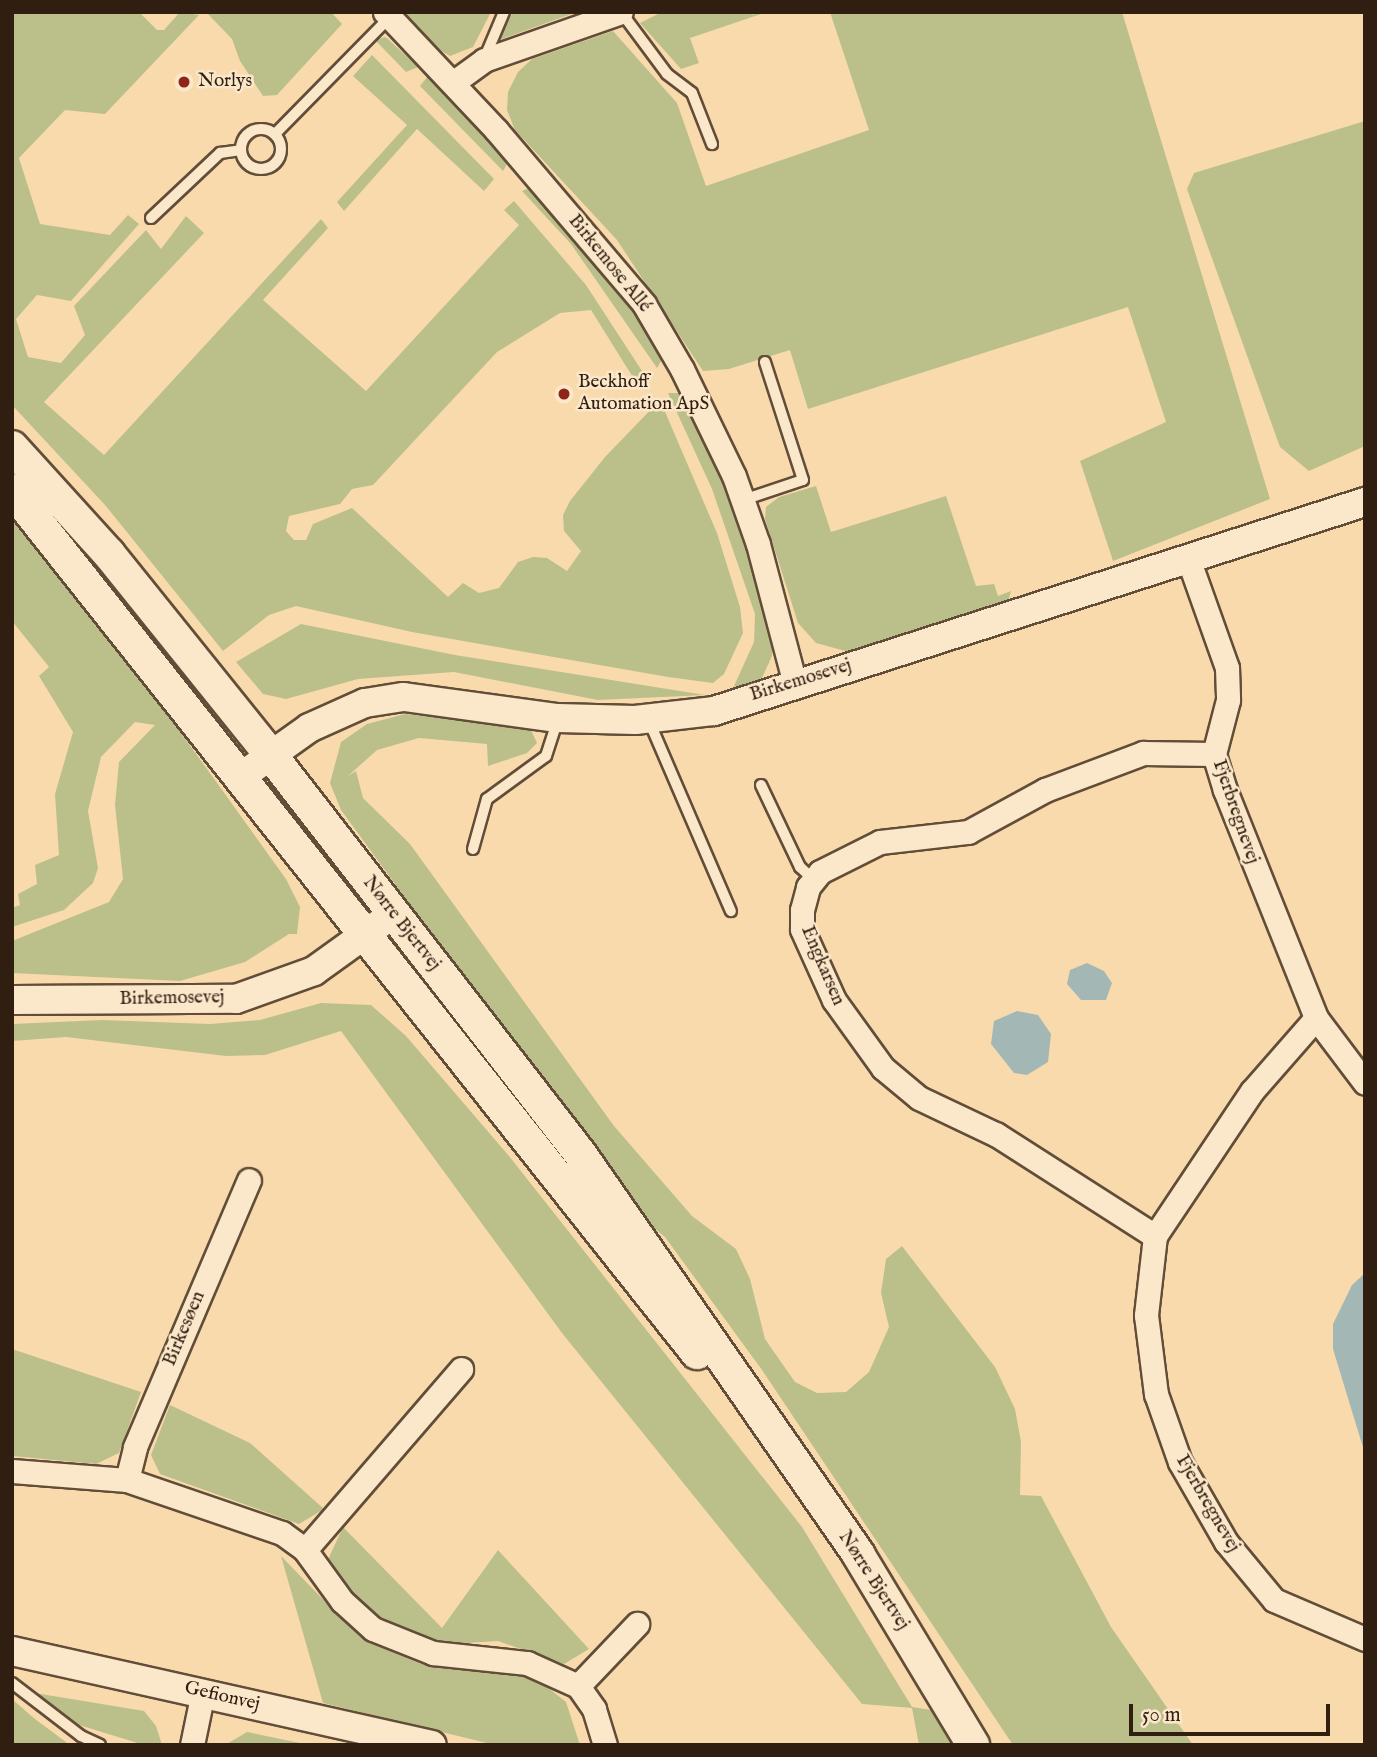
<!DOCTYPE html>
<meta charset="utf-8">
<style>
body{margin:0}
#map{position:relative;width:1377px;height:1757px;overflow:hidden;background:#f9daad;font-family:"IM FELL English",serif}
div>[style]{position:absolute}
.green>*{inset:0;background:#bbc08b}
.water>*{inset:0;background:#a3b8b5}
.roads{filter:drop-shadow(2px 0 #624d38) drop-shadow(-2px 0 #624d38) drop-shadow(0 2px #624d38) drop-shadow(0 -2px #624d38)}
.service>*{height:10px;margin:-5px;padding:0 5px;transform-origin:5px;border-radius:5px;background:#fbe7ca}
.service>.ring{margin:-5px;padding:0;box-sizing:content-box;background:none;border:10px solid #fbe7ca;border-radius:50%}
.minor>*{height:23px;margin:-11.5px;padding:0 11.5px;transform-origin:11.5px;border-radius:11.5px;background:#fbe7ca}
.tertiary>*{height:28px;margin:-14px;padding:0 14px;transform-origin:14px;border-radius:14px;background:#fbe7ca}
.secondary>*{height:32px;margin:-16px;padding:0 16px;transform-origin:16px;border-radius:16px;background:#fbe7ca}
.dots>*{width:19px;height:19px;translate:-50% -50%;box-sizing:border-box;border:4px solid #fbe7ca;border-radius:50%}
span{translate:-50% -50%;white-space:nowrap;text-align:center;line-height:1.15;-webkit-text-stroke:5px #fbe7ca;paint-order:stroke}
.poi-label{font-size:19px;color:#301e11}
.left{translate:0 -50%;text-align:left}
.street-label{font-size:19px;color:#301e11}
.frame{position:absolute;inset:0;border:14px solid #301e11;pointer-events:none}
.scale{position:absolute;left:1129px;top:1704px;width:201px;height:32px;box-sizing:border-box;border:4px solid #301e11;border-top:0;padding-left:9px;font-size:21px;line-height:24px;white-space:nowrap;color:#301e11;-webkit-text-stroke:5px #fbe7ca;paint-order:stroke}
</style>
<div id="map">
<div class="green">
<div style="clip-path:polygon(12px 12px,139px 12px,157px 30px,164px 30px,180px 12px,199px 15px,105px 114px,65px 110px,19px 158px,40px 224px,110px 235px,128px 215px,139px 224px,71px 301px,37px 295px,16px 319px,28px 357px,61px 363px,85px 335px,74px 306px,146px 230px,161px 249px,186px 216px,204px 233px,44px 402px,104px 455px,321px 219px,328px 228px,263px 300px,366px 391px,519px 225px,504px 210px,514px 201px,586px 285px,644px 374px,634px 379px,591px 310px,560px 313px,497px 352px,373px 485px,352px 489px,340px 504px,289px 516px,286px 531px,294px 540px,306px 540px,313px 524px,352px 508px,448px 597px,463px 583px,479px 593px,499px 588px,518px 562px,533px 557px,547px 558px,567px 571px,581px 551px,564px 531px,563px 515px,570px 501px,605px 457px,660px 400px,717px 533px,740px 607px,743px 633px,724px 674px,713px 683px,668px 677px,412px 632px,296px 606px,269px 615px,223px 651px,105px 505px,12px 405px)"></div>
<div style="clip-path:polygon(206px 12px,331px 12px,342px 24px,277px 95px,263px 96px,240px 61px,232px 39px)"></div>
<div style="clip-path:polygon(401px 12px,491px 12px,473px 47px,450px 56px,431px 45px)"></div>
<div style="clip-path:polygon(513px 12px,577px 12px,499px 40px)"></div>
<div style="clip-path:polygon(662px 12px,758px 12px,751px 15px,767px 12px,690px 38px,699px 63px,681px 69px,640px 23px)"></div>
<div style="clip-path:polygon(830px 12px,1122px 12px,1270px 499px,1113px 561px,1080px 461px,1166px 422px,1128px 307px,808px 409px,790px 350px,729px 369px,703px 371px,617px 240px,515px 130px,507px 110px,508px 92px,518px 72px,532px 59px,613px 31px,677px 103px,706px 186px,869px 130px)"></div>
<div style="clip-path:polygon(385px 37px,388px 39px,418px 67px,406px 72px,375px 40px)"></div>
<div style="clip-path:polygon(372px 55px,494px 179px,484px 191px,417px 129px,344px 211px,337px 202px,407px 125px,353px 76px)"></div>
<div style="clip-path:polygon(428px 76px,503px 154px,507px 164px,503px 171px,420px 86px)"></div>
<div style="clip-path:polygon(1365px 121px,1365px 446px,1309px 471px,1280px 447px,1187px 189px,1194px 173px)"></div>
<div style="clip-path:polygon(534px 186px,590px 247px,645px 328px,663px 358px,657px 368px,571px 244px,522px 191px)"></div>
<div style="clip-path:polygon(668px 393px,679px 393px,685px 401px,712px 452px,773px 629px,772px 656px,762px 678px,744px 691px,734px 686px,754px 642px,755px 614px,712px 489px)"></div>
<div style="clip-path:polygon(816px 486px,831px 532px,946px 496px,976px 586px,994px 584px,998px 596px,1011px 591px,1008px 602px,849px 652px,816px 643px,798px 623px,765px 519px,766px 507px,779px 497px)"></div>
<div style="clip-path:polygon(12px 514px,120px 648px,286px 879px,300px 907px,297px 934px,289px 934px,245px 962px,180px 981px,12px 973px,12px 941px,109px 902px,123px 879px,115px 805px,119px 762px,155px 725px,135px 722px,101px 757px,88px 811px,98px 868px,93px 883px,64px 910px,12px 927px,12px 908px,20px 905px,18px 894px,37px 884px,35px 865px,59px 855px,55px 794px,73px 732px,39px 676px,49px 667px,12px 621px)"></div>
<div style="clip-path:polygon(301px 624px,455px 655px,705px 695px,598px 700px,454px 672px,358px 679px,286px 699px,263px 694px,236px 662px)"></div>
<div style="clip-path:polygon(405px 714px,530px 728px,537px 743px,527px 753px,488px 766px,487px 744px,419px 738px,377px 750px,348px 776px,356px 771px,363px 798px,410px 844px,614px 1126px,692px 1216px,736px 1249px,750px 1279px,765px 1339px,795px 1382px,817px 1393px,846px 1392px,869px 1372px,889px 1327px,881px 1293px,886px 1259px,902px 1246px,995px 1367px,1015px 1409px,1021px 1442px,1020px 1495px,1041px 1496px,1111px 1627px,1193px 1745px,1013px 1745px,762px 1370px,665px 1237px,634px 1212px,341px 810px,330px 783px,341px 742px,367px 724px)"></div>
<div style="clip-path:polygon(321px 1003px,371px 1005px,406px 1036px,509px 1156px,802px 1527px,912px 1707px,931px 1710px,951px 1745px,919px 1745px,912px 1708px,862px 1704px,562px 1333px,341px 1031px,265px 1055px,226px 1056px,66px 1037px,12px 1041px,12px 1024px,102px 1020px,210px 1024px,260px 1020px)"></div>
<div style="clip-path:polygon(12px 1349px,141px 1392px,119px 1453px,96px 1464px,12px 1456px)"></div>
<div style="clip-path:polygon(170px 1405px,250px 1443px,324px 1509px,299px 1524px,160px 1474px,151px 1455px)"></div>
<div style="clip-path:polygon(343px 1527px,442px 1628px,498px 1550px,589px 1649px,564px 1664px,498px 1641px,449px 1644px,403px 1632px,364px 1611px,325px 1566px)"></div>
<div style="clip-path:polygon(281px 1556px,339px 1616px,380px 1647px,421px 1664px,500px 1667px,537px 1679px,566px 1702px,580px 1745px,495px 1745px,323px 1703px)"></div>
<div style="clip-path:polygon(35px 1693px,144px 1711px,156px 1726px,162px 1745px,144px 1745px,79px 1725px)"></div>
<div style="clip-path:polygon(12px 1699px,35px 1719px,70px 1745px,12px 1745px)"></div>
<div style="clip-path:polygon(247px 1732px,300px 1743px,225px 1745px)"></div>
</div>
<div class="water">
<div style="clip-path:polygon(1087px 963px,1104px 971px,1112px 983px,1106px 1000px,1081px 1000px,1067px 984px,1070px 970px)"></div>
<div style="clip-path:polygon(1017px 1011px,1038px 1015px,1051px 1034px,1048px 1062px,1027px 1075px,1014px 1073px,991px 1044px,994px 1021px)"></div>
<div style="clip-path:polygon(1365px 1273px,1365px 1454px,1333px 1349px,1333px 1324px,1352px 1285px)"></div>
</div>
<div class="roads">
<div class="service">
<div style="left:621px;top:12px;width:77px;rotate:53.4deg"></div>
<div style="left:667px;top:74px;width:31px;rotate:37deg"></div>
<div style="left:692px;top:93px;width:55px;rotate:68.6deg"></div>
<div style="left:485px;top:57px;width:49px;rotate:-67.1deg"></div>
<div class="ring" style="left:241px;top:129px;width:30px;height:30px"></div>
<div style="left:275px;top:134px;width:164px;rotate:-45.5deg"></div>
<div style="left:151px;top:218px;width:95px;rotate:-43.3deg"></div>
<div style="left:220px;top:153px;width:21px;rotate:-8deg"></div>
<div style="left:743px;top:500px;width:63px;rotate:-18.4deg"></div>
<div style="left:803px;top:480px;width:124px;rotate:-107.9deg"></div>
<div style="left:649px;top:721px;width:207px;rotate:66.7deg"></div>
<div style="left:761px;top:785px;width:91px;rotate:64.6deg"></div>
<div style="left:800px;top:867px;width:19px;rotate:43deg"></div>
<div style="left:473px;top:849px;width:52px;rotate:-74.4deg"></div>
<div style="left:487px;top:799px;width:73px;rotate:-36.1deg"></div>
<div style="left:546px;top:756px;width:40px;rotate:-72deg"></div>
<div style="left:12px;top:1683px;width:87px;rotate:37.5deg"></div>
<div style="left:81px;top:1736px;width:21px;rotate:25deg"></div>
</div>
<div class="minor">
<div style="left:385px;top:12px;width:163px;rotate:46.7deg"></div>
<div style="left:497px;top:131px;width:227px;rotate:49.6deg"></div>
<div style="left:644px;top:304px;width:75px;rotate:59.7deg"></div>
<div style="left:682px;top:369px;width:119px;rotate:64.1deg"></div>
<div style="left:734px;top:476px;width:72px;rotate:70.6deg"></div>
<div style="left:758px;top:544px;width:145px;rotate:75.2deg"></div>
<div style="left:454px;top:82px;width:37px;rotate:-36deg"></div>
<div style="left:484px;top:60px;width:145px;rotate:-19.3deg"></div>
<div style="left:1189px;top:561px;width:114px;rotate:70.4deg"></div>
<div style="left:1227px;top:668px;width:32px;rotate:88deg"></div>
<div style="left:1228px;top:700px;width:56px;rotate:104.5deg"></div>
<div style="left:1214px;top:754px;width:38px;rotate:73deg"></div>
<div style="left:1225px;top:790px;width:245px;rotate:68.2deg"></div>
<div style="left:1316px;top:1018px;width:81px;rotate:53deg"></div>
<div style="left:1316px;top:1018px;width:97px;rotate:131.2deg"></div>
<div style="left:1252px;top:1091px;width:174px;rotate:123.8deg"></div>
<div style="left:1155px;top:1236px;width:80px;rotate:96.5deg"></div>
<div style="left:1146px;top:1315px;width:80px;rotate:82.8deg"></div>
<div style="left:1156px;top:1394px;width:72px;rotate:70.6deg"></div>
<div style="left:1180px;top:1462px;width:92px;rotate:60.1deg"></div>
<div style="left:1226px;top:1542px;width:75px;rotate:50.4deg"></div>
<div style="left:1274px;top:1600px;width:99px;rotate:23.2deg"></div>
<div style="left:1155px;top:1236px;width:188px;rotate:-147.4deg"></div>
<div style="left:997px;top:1135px;width:86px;rotate:-154.6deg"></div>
<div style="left:919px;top:1098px;width:47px;rotate:-140.2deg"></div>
<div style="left:883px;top:1068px;width:84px;rotate:-125.8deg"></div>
<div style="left:834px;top:1000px;width:78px;rotate:-114.3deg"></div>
<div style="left:802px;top:929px;width:19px;rotate:-90deg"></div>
<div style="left:802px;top:910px;width:24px;rotate:-75deg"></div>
<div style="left:808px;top:887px;width:19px;rotate:-51deg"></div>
<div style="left:820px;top:872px;width:67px;rotate:-26.6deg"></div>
<div style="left:880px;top:842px;width:89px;rotate:-6.5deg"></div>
<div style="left:968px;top:832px;width:88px;rotate:-28.6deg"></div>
<div style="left:1045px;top:790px;width:105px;rotate:-20.7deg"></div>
<div style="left:1143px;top:753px;width:71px;rotate:0.8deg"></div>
<div style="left:12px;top:1471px;width:115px;rotate:4.5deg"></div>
<div style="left:127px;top:1480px;width:164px;rotate:18.9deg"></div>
<div style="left:282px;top:1533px;width:29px;rotate:36deg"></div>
<div style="left:305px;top:1550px;width:63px;rotate:54deg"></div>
<div style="left:342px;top:1601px;width:42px;rotate:42.1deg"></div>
<div style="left:373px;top:1629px;width:65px;rotate:21.8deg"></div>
<div style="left:433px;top:1653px;width:95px;rotate:6.1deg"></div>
<div style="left:527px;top:1663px;width:56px;rotate:24.3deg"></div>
<div style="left:578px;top:1686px;width:28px;rotate:55deg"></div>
<div style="left:594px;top:1709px;width:38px;rotate:73deg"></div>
<div style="left:127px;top:1480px;width:34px;rotate:-76deg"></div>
<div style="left:135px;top:1447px;width:290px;rotate:-66.9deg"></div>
<div style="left:305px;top:1550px;width:239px;rotate:-49.2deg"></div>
<div style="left:578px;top:1686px;width:86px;rotate:-46.4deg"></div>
<div style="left:192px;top:1745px;width:54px;rotate:-78.3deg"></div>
</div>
<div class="tertiary">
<div style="left:239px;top:778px;width:86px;rotate:-35.5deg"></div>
<div style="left:309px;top:728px;width:61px;rotate:-24.1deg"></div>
<div style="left:365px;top:703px;width:39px;rotate:-9deg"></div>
<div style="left:404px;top:697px;width:155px;rotate:7.8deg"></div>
<div style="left:558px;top:718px;width:77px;rotate:1.5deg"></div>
<div style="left:635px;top:720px;width:80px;rotate:-6.5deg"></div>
<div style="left:714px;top:711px;width:684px;rotate:-17.8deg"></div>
<div style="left:12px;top:1000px;width:224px;rotate:-0.3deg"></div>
<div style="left:236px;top:999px;width:83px;rotate:-19.7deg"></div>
<div style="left:314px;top:971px;width:97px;rotate:-35.8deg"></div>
<div style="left:12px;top:1651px;width:430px;rotate:12.6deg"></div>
</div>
<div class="secondary">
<div style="left:12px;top:447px;width:144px;rotate:47.8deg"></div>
<div style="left:109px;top:554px;width:257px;rotate:51.2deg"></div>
<div style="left:270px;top:754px;width:507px;rotate:52.2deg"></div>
<div style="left:581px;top:1155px;width:486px;rotate:55.2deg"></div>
<div style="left:858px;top:1554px;width:223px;rotate:58.9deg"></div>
<div style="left:12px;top:490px;width:1102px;rotate:51.56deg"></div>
</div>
</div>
<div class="dots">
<div style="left:184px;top:82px;background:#8f2418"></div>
<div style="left:564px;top:394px;background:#8f2418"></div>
</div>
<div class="poi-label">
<span class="left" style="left:198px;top:82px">Norlys</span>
<span class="left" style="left:578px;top:394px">Beckhoff<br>Automation ApS</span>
</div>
<div class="street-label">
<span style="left:609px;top:264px;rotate:51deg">Birkemose Allé</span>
<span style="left:801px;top:681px;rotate:-17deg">Birkemosevej</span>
<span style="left:1235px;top:812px;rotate:71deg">Fjerbregnevej</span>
<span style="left:401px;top:924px;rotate:52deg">Nørre Bjertvej</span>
<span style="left:822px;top:966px;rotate:67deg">Engkarsen</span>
<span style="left:172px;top:999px;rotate:-1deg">Birkemosevej</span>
<span style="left:185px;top:1329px;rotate:-67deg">Birkesøen</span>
<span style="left:1207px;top:1504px;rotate:60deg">Fjerbregnevej</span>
<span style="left:873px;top:1581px;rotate:57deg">Nørre Bjertvej</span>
<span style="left:222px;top:1697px;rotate:13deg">Gefionvej</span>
</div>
<div class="frame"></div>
<div class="scale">50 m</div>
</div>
